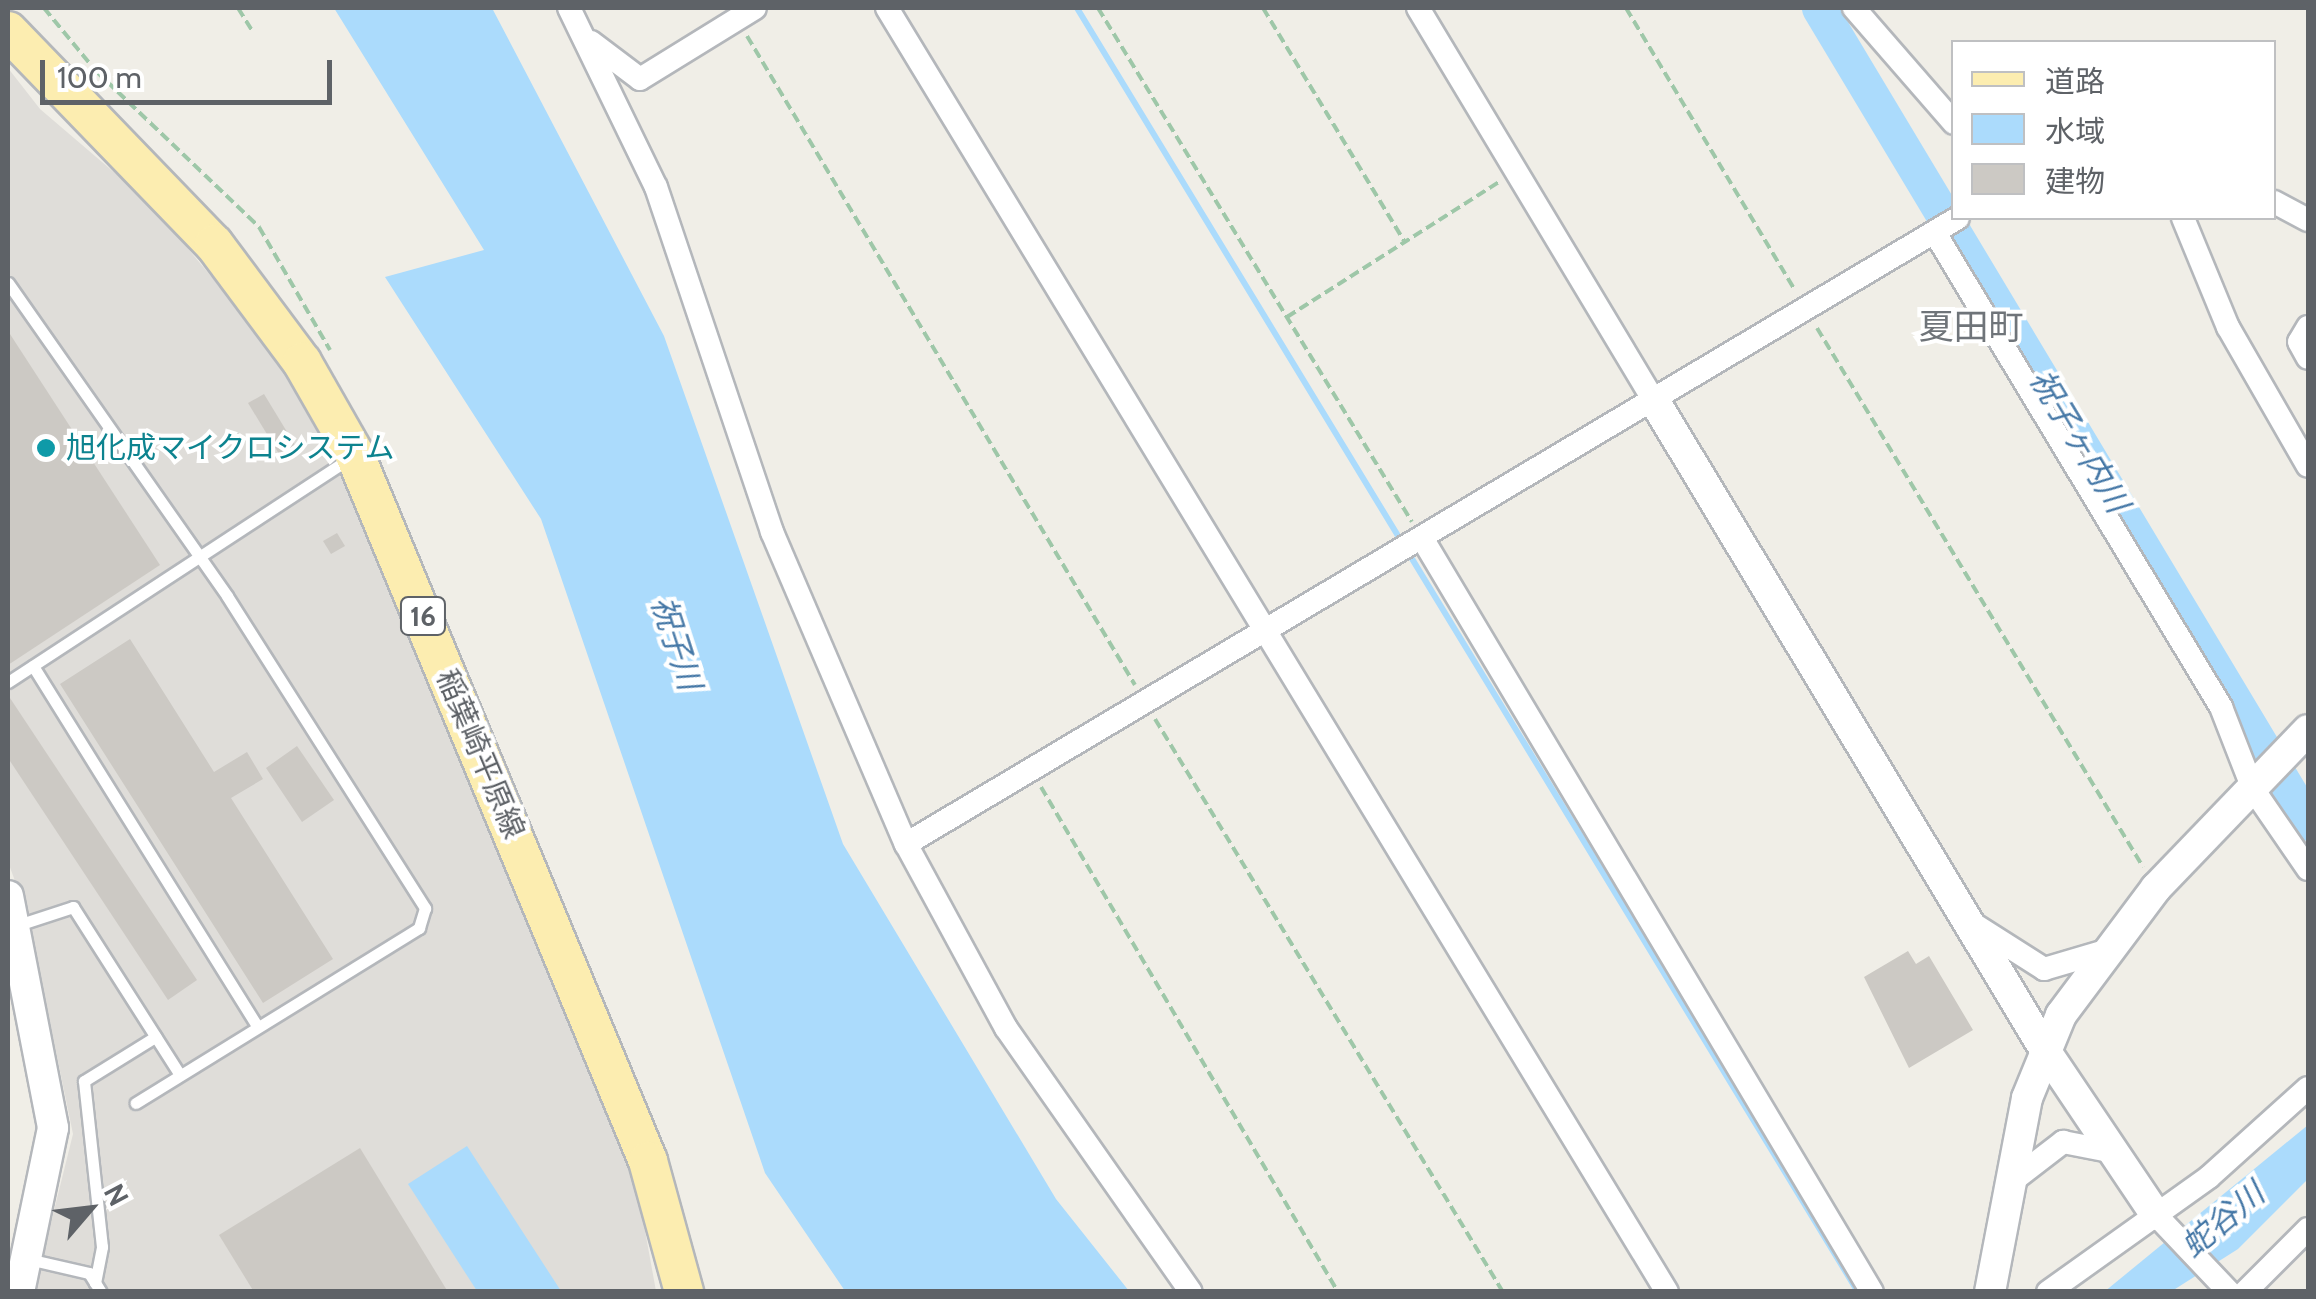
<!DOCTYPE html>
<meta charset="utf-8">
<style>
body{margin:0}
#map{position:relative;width:2316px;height:1299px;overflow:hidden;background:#f0eee7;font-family:Cabin,"Noto Sans JP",sans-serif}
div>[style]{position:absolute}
.industrial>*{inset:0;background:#dfddd9}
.water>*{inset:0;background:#abdbfc}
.stream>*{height:6px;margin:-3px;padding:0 3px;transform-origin:3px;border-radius:3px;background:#abdbfc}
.river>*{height:35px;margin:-17.5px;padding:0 17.5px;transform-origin:17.5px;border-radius:17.5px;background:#abdbfc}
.building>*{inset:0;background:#ccc9c4}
.path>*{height:4px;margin-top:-2px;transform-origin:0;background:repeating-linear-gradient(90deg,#9ec7a8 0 10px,transparent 0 15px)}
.roads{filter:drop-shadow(2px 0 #b4b7bb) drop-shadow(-2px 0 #b4b7bb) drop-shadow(0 2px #b4b7bb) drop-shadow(0 -2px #b4b7bb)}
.service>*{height:11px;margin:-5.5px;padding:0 5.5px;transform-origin:5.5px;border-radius:5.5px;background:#fff}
.minor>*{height:22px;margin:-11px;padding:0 11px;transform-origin:11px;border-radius:11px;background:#fff}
.tertiary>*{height:30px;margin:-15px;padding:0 15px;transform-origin:15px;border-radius:15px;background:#fff}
.primary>*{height:38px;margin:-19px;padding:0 19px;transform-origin:19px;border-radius:19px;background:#fcedb0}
.dots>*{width:28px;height:28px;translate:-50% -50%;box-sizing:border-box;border:5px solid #fff;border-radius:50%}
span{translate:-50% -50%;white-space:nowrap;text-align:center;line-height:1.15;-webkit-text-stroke:8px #fff;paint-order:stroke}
.shield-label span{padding:2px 8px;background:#fff;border:2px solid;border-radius:8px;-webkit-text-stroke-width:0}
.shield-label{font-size:28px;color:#5e6267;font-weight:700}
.culture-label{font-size:30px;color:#0d838f}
.left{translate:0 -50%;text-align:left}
.street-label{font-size:30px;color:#5e6267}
.water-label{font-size:32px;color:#4477a6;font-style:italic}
.quarter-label{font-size:35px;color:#6f7479}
.frame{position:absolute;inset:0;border:10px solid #5e6267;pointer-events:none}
.legend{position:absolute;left:1951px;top:40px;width:325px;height:180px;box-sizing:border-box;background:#fff;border:2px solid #bfc0c2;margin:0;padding:12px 18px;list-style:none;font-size:30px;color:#5e6267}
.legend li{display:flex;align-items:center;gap:20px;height:50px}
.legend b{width:50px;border:2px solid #bfc0c2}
.north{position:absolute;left:40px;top:1159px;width:100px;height:100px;-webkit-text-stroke:8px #fff;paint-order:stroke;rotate:62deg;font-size:28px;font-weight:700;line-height:40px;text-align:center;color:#5e6267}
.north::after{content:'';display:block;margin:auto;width:35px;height:45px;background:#5e6267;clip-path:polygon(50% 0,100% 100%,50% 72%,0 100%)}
.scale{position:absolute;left:40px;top:60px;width:292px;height:45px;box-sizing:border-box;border:5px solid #5e6267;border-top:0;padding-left:12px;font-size:30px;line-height:35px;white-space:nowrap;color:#5e6267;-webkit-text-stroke:8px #fff;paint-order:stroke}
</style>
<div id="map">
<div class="industrial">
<div style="clip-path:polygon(8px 68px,40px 109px,150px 203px,264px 340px,340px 461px,631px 1154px,656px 1291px,34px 1291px,73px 1134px,28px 916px,8px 862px)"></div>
</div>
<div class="water">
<div style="clip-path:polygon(334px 8px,492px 8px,664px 336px,843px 844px,1056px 1199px,1129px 1291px,845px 1291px,765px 1173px,541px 519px,385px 277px,484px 250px)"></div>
<div style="clip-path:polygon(2308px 1125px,2308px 1179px,2238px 1249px,2172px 1291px,2104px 1292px)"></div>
<div style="clip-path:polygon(467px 1146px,561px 1291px,477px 1291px,408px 1184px)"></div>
</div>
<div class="stream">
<div style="left:1077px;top:8px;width:1503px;rotate:58.69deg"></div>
</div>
<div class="river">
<div style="left:1819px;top:8px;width:950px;rotate:59.04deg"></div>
</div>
<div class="building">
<div style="clip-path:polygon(8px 331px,160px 565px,8px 665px)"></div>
<div style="clip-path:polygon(264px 394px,295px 445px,279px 454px,248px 403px)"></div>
<div style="clip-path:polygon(337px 533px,345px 546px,331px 554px,323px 541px)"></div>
<div style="clip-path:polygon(130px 639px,214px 772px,247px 752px,263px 779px,231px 798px,333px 959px,263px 1003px,60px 684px)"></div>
<div style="clip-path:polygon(8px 695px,197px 980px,168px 1000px,8px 758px)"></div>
<div style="clip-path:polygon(297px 746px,334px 800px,302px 822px,266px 768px)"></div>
<div style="clip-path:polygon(1908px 951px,1916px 964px,1929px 956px,1973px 1030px,1909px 1068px,1864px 977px)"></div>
<div style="clip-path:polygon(360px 1148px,448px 1292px,254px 1292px,219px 1235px)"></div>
</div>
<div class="path">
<div style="left:44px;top:8px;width:82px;rotate:50.5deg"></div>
<div style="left:96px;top:71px;width:226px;rotate:43.7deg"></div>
<div style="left:259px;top:227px;width:142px;rotate:60deg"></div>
<div style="left:238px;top:8px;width:28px;rotate:58deg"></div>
<div style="left:1098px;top:8px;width:602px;rotate:58.58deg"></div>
<div style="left:1263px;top:8px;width:272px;rotate:58.8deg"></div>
<div style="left:1626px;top:8px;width:327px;rotate:59.1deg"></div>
<div style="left:747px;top:36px;width:756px;rotate:59.13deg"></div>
<div style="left:1287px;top:317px;width:251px;rotate:-32.5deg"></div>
<div style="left:1817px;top:328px;width:630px;rotate:58.83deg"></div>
<div style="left:1155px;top:719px;width:670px;rotate:58.73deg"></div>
<div style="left:1041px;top:787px;width:586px;rotate:59.54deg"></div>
</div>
<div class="roads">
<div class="service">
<div style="left:8px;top:283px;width:382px;rotate:55deg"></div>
<div style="left:227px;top:596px;width:370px;rotate:57.6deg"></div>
<div style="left:425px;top:908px;width:21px;rotate:107deg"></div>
<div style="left:419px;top:928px;width:333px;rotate:148.3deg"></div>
<div style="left:33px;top:666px;width:424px;rotate:58.1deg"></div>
<div style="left:8px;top:682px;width:411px;rotate:-33.2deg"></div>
<div style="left:18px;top:925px;width:58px;rotate:-18.1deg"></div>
<div style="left:73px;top:907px;width:199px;rotate:57.5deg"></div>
<div style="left:28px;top:1259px;width:63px;rotate:12.9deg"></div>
<div style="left:89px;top:1273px;width:22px;rotate:58deg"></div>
<div style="left:95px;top:1283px;width:37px;rotate:-79deg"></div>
<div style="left:102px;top:1247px;width:167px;rotate:-96.2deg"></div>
<div style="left:84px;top:1081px;width:84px;rotate:-31.8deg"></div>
</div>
<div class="minor">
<div style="left:569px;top:8px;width:199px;rotate:64.1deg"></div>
<div style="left:656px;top:187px;width:364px;rotate:71.4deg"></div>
<div style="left:772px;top:532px;width:340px;rotate:66.8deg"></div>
<div style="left:906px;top:844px;width:209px;rotate:61.5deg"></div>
<div style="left:1006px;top:1028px;width:322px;rotate:55deg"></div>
<div style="left:887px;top:8px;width:1502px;rotate:58.72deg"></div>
<div style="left:1418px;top:8px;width:460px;rotate:59deg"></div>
<div style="left:1854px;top:8px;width:152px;rotate:49deg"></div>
<div style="left:591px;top:42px;width:61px;rotate:37.1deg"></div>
<div style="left:640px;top:79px;width:135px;rotate:-31.7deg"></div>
<div style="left:2274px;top:202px;width:38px;rotate:28deg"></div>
<div style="left:2183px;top:218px;width:118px;rotate:67.6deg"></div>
<div style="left:2228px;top:327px;width:160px;rotate:60.1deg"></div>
<div style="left:1935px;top:233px;width:554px;rotate:58.89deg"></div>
<div style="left:2221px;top:707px;width:88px;rotate:68.7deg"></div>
<div style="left:2253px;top:789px;width:97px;rotate:55.5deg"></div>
<div style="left:2308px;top:327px;width:17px;rotate:121deg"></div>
<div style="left:2299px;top:342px;width:18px;rotate:61deg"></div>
<div style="left:1425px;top:543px;width:872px;rotate:59.17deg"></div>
<div style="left:906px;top:844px;width:1224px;rotate:-30.76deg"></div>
<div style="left:1975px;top:925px;width:82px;rotate:32.5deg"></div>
<div style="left:2044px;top:969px;width:60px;rotate:-16.3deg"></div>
<div style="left:2011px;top:1182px;width:66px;rotate:-37.6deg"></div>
<div style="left:2063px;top:1142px;width:47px;rotate:11.1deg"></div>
<div style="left:2156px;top:1215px;width:106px;rotate:46.5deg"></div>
<div style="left:2048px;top:1292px;width:198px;rotate:-35.5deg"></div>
<div style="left:2209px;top:1177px;width:133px;rotate:-42deg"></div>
<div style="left:2245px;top:1292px;width:89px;rotate:-45deg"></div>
</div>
<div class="tertiary">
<div style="left:1655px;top:402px;width:760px;rotate:58.95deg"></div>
<div style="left:2047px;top:1053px;width:195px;rotate:56.1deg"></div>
<div style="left:8px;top:896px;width:236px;rotate:79deg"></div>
<div style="left:53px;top:1128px;width:167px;rotate:101.7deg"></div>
<div style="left:1990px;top:1292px;width:197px;rotate:-79.2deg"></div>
<div style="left:2027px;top:1098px;width:90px;rotate:-67.7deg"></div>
<div style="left:2061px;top:1015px;width:159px;rotate:-53.2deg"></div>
<div style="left:2156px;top:888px;width:219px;rotate:-46.1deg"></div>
</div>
<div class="primary">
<div style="left:8px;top:31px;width:296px;rotate:46deg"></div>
<div style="left:214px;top:244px;width:147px;rotate:53.3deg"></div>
<div style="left:302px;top:362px;width:107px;rotate:60.3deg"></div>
<div style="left:355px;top:455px;width:764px;rotate:67.46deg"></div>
<div style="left:648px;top:1161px;width:136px;rotate:74.6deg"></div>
</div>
</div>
<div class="dots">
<div style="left:46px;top:448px;background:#0f9aa8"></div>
</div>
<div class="shield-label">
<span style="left:423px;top:616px">16</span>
</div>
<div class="culture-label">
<span class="left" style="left:66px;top:448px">旭化成マイクロシステム</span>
</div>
<div class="street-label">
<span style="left:480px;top:754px;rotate:67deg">稲葉崎平原線</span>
</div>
<div class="water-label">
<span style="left:2079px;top:441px;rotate:59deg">祝子ヶ内川</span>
<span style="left:676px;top:643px;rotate:72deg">祝子川</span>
<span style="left:2223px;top:1220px;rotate:-40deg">蛇谷川</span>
</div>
<div class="quarter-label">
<span style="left:1971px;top:327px">夏田町</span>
</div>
<div class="frame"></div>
<ul class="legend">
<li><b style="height:12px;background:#fcedb0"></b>道路</li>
<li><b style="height:28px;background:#abdbfc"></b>水域</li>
<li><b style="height:28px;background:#ccc9c4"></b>建物</li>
</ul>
<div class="north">N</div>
<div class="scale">100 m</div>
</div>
